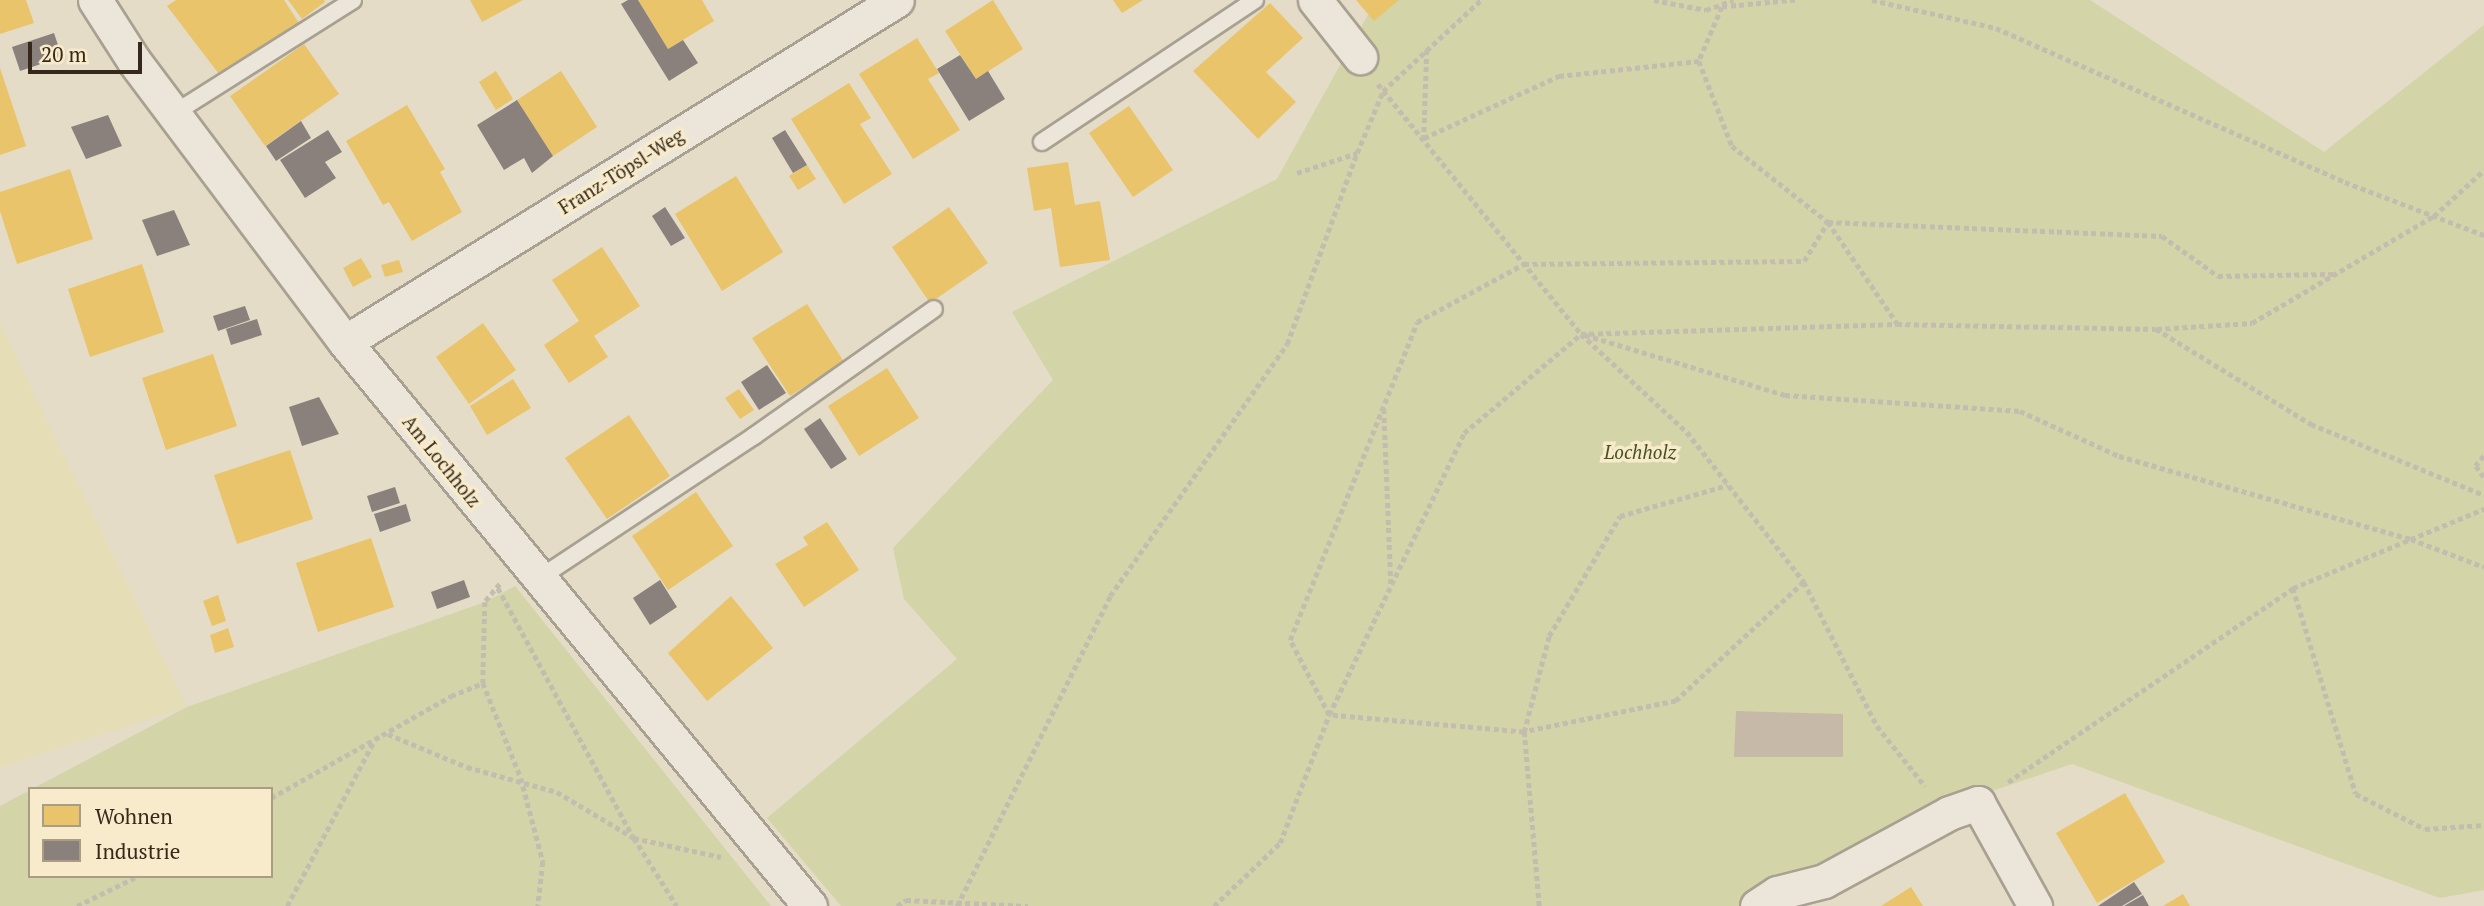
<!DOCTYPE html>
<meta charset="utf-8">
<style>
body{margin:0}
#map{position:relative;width:2484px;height:906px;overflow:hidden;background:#e4dcc7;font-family:"PT Serif",serif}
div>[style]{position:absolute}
.farmland>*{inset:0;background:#e5ddb6}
.green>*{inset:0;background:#d3d4a8}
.homes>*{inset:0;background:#e9c46a}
.industry>*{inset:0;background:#8a817c}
.building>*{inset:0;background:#c7b9a8}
.path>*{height:4.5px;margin-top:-2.25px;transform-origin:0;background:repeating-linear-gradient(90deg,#c3bdb0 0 5px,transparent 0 8.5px)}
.roads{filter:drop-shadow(2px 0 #a8a091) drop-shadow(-2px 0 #a8a091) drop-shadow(0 2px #a8a091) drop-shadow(0 -2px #a8a091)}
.service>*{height:16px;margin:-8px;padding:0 8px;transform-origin:8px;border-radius:8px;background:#ebe6d9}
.minor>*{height:33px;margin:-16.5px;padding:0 16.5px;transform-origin:16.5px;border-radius:16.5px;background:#ebe6d9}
span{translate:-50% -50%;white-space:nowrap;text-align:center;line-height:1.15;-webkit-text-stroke:7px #f7ebcb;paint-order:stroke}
.street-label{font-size:19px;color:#36281a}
.park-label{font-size:19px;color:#455320;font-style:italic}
.legend{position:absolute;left:28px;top:787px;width:245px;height:91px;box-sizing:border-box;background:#f7ebcb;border:2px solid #aa9d84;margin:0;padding:9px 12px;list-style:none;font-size:21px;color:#36281a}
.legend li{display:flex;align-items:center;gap:14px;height:35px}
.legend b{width:35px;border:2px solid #aa9d84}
.scale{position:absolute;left:28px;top:42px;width:114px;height:32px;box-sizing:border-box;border:4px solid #36281a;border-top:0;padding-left:9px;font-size:21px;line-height:24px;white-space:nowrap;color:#36281a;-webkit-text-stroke:5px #f7ebcb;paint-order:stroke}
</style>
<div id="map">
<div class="farmland">
<div style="clip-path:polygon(0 324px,187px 707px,0 767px)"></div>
</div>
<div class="green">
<div style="clip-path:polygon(1376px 0,2090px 0,2324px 152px,2484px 25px,2484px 890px,2440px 898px,2072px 764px,1900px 822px,1781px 906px,841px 906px,767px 818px,957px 659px,904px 599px,893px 548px,1053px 380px,1012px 312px,1277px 179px)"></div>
<div style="clip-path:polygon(515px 586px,771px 906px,0 906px,0 806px,30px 790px,30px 876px,271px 876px,271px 789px,32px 789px,187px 707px,485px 602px)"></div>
</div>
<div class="homes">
<div style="clip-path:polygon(0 0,26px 0,34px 23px,0 34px)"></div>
<div style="clip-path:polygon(176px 0,284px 0,299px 23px,219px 74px,167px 6px)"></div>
<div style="clip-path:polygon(288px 0,324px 0,325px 2px,302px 19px)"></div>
<div style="clip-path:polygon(470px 0,523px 0,482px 22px)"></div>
<div style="clip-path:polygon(638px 0,702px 0,714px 21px,668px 49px)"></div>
<div style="clip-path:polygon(993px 0,1023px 49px,976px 79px,945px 31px)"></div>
<div style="clip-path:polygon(1113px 0,1143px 0,1122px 13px)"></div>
<div style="clip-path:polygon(1356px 0,1399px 0,1374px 21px)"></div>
<div style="clip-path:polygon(1270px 3px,1303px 38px,1266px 72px,1296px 102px,1258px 139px,1193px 71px)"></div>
<div style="clip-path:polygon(917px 38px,939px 73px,928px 79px,960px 130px,913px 159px,859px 74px)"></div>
<div style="clip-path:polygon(304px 44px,339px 94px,265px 146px,230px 96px)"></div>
<div style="clip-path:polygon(0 68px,26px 146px,0 155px)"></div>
<div style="clip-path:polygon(496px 71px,513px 99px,496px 110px,479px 82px)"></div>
<div style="clip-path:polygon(561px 71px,597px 127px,553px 156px,517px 100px)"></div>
<div style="clip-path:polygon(849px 83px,871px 118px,860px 124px,892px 174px,844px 204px,791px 119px)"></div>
<div style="clip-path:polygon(407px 105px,445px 169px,440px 172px,462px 212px,412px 241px,389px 202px,383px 205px,346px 141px)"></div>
<div style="clip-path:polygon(1129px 106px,1173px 170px,1133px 197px,1089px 133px)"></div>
<div style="clip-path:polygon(1068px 162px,1075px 205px,1100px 201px,1110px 260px,1060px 267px,1051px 208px,1034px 211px,1027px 168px)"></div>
<div style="clip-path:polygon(807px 165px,816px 179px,798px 190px,789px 176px)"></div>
<div style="clip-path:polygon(70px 169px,93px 239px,17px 264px,0 211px,0 192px)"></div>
<div style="clip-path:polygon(736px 176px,783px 252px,722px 291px,675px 214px)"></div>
<div style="clip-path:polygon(949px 207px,988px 263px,930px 303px,892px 247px)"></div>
<div style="clip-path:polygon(602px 247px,640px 306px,594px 336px,608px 357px,569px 383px,544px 345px,579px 321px,552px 280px)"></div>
<div style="clip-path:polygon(361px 258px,372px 277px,353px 287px,343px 268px)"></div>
<div style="clip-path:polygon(399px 260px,403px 272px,385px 277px,381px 265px)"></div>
<div style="clip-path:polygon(142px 264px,164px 332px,90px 357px,68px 289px)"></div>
<div style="clip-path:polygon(807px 304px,844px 362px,790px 396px,752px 338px)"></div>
<div style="clip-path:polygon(483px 323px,516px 370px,469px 404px,436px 357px)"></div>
<div style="clip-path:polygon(213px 354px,237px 426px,166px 450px,142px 378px)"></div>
<div style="clip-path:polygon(887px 368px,919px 418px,859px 456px,828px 406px)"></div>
<div style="clip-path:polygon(513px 379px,531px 408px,487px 435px,470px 406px)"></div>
<div style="clip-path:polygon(739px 389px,754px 410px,740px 419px,725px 398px)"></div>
<div style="clip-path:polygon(629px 415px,670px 476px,607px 519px,565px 458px)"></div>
<div style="clip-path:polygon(290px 450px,313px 519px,237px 544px,214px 475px)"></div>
<div style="clip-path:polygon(696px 492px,733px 546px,668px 590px,632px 536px)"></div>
<div style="clip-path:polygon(827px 522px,859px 570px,804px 607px,775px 564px,808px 545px,803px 537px)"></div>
<div style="clip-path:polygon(371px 538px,394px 607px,318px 632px,296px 563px)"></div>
<div style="clip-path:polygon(218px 595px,226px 621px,212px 626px,203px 601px)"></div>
<div style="clip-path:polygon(731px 596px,773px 648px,707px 701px,668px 653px)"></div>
<div style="clip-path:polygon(228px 628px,234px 647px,215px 653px,210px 635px)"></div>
<div style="clip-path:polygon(2125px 793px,2165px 862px,2097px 903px,2056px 833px)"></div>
<div style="clip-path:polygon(1911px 887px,1923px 906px,1881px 906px)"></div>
<div style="clip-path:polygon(2183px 894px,2190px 906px,2163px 906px)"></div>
</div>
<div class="industry">
<div style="clip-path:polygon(628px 0,638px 0,668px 49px,683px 40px,698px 63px,669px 81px,621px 4px)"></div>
<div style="clip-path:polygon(54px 33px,62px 57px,20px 71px,12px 47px)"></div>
<div style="clip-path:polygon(960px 55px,976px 79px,988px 71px,1005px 99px,969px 121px,937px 69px)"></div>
<div style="clip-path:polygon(517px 100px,553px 156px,532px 173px,524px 158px,504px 170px,477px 125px)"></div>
<div style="clip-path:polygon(108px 115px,122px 146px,86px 159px,71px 127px)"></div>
<div style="clip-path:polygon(301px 121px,311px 138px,276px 161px,266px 146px)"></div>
<div style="clip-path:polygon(328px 130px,342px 152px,325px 162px,336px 178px,305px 198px,280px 160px)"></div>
<div style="clip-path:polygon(785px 130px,807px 165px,793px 173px,772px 138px)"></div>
<div style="clip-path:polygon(665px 207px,685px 238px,671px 246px,652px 216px)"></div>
<div style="clip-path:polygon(174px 210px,190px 245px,157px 256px,142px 220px)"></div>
<div style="clip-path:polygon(245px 306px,250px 320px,218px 331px,213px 316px)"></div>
<div style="clip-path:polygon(257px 319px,262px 335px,231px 345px,226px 329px)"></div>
<div style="clip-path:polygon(767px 365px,786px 393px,759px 410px,741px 382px)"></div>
<div style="clip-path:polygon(319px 397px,339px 434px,302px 446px,289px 407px)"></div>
<div style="clip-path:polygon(820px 418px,847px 459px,831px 469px,804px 429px)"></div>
<div style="clip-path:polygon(395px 487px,400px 503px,372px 512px,367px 496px)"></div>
<div style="clip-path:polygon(406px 504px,411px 521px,380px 532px,374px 514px)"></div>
<div style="clip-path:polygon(464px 580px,470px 597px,437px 609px,431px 592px)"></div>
<div style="clip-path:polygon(660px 580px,677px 607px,650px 625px,633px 598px)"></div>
<div style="clip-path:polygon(2134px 882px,2142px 894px,2122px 906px,2098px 906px)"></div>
<div style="clip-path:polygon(2143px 895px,2149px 906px,2124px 906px)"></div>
</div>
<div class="building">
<div style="clip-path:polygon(1736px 711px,1843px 714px,1843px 757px,1734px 757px)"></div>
</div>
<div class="path">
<div style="left:1654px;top:0;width:53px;rotate:10.9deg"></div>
<div style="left:1706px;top:10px;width:29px;rotate:-20deg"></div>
<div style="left:1795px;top:0;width:73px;rotate:174.5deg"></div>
<div style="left:1722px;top:7px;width:59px;rotate:113.1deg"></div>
<div style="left:1699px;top:61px;width:91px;rotate:68.8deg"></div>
<div style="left:1732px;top:146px;width:122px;rotate:38.4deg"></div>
<div style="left:1828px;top:222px;width:334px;rotate:2.4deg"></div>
<div style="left:2162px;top:236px;width:69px;rotate:35.5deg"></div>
<div style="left:2218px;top:276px;width:117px;rotate:-1deg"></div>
<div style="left:1872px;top:0;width:127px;rotate:12.7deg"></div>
<div style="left:1996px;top:28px;width:381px;rotate:23.8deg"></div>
<div style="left:2345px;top:182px;width:149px;rotate:20.9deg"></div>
<div style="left:1427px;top:50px;width:88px;rotate:92deg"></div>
<div style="left:1424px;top:138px;width:149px;rotate:-24.7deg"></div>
<div style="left:1559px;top:76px;width:141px;rotate:-6.1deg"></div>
<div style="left:1378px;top:84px;width:322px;rotate:50.9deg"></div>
<div style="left:1581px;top:334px;width:144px;rotate:42.8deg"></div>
<div style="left:1687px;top:432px;width:190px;rotate:52deg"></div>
<div style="left:1804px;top:582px;width:161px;rotate:63.1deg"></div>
<div style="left:1877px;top:726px;width:77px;rotate:51.3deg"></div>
<div style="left:1297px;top:173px;width:63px;rotate:-18.4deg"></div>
<div style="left:1357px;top:153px;width:67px;rotate:-67.2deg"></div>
<div style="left:1383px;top:91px;width:134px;rotate:-42.9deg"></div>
<div style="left:2157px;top:329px;width:95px;rotate:-3.6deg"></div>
<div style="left:2252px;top:323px;width:211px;rotate:-30.5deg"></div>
<div style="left:2434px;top:216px;width:68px;rotate:-42.6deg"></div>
<div style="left:1585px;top:335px;width:209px;rotate:16.7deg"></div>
<div style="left:1785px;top:395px;width:236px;rotate:3.9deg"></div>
<div style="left:2020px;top:411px;width:109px;rotate:24.4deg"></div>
<div style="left:2119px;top:456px;width:304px;rotate:15.9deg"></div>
<div style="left:2411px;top:539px;width:78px;rotate:21deg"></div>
<div style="left:1384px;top:409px;width:176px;rotate:87.7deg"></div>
<div style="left:2484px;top:456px;width:13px;rotate:129deg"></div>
<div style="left:2476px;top:466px;width:14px;rotate:54deg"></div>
<div style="left:1804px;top:582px;width:175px;rotate:137.1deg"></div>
<div style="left:1676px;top:701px;width:155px;rotate:168.5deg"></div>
<div style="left:1524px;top:732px;width:196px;rotate:-175deg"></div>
<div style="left:1329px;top:715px;width:85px;rotate:-117.5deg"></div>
<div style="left:1290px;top:640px;width:342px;rotate:-68.2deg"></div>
<div style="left:1417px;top:322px;width:122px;rotate:-28.5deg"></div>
<div style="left:1524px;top:264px;width:280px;rotate:-0.6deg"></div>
<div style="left:1804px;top:261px;width:46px;rotate:-58.4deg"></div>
<div style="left:1828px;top:222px;width:122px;rotate:55.7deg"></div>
<div style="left:500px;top:584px;width:23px;rotate:130deg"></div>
<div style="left:485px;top:602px;width:81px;rotate:91.4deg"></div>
<div style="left:483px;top:683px;width:102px;rotate:68.2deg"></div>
<div style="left:521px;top:778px;width:87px;rotate:75.3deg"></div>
<div style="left:543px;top:862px;width:44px;rotate:96.5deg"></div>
<div style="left:498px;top:588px;width:285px;rotate:61.5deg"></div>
<div style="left:634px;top:838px;width:80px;rotate:57.7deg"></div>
<div style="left:2293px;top:588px;width:215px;rotate:73deg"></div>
<div style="left:2356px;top:794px;width:77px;rotate:26.9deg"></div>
<div style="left:2425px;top:829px;width:59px;rotate:-3.9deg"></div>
<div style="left:388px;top:734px;width:86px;rotate:22.7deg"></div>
<div style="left:467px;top:767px;width:93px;rotate:15.5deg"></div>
<div style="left:557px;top:792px;width:90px;rotate:30.9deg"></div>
<div style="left:634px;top:838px;width:89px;rotate:12.3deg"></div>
<div style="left:2008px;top:782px;width:345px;rotate:-34.2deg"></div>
<div style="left:2293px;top:588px;width:207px;rotate:-22.5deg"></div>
<div style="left:271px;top:798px;width:207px;rotate:-29.5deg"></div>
<div style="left:451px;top:696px;width:35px;rotate:-22deg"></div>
<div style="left:77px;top:906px;width:68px;rotate:-26.2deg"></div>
<div style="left:287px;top:906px;width:184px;rotate:-62.2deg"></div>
<div style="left:897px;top:906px;width:11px;rotate:-34deg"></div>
<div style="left:906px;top:900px;width:122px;rotate:2.8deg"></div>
<div style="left:957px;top:906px;width:346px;rotate:-63.7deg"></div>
<div style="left:1110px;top:596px;width:308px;rotate:-54.9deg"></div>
<div style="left:1287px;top:344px;width:203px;rotate:-69.9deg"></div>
<div style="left:1214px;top:906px;width:91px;rotate:-43.7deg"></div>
<div style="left:1280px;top:843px;width:137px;rotate:-69.1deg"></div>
<div style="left:1329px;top:715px;width:313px;rotate:-64.4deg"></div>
<div style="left:1464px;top:433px;width:153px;rotate:-40.2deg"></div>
<div style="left:1581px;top:334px;width:316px;rotate:-1.8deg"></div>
<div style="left:1897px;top:324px;width:259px;rotate:1.1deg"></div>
<div style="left:2156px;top:329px;width:182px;rotate:31.5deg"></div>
<div style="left:2311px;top:424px;width:187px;rotate:22.3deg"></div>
<div style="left:1539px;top:906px;width:175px;rotate:-94.9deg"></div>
<div style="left:1524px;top:732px;width:99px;rotate:-75.4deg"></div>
<div style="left:1549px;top:636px;width:139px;rotate:-59.4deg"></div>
<div style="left:1620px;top:516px;width:112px;rotate:-16deg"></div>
</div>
<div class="roads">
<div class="service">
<div style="left:173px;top:114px;width:213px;rotate:-32.3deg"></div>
<div style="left:1042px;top:142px;width:256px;rotate:-33.7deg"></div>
<div style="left:538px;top:579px;width:259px;rotate:-33.5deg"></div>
<div style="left:754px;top:436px;width:220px;rotate:-35.2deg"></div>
</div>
<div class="minor">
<div style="left:95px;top:0;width:72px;rotate:57.4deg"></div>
<div style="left:134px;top:61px;width:351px;rotate:53.1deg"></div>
<div style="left:345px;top:342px;width:731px;rotate:50.5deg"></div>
<div style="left:1315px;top:0;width:73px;rotate:51.7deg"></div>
<div style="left:345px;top:342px;width:649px;rotate:-31.78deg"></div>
<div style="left:1757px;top:906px;width:24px;rotate:-33deg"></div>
<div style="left:1777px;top:893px;width:49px;rotate:-14.3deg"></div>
<div style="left:1824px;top:881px;width:142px;rotate:-28.5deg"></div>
<div style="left:1949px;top:813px;width:31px;rotate:-19deg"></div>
<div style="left:1978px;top:803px;width:118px;rotate:61deg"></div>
</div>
</div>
<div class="street-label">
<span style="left:621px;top:171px;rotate:-32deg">Franz-Töpsl-Weg</span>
<span style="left:442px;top:461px;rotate:51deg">Am Lochholz</span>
</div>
<div class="park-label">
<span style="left:1640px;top:452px">Lochholz</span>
</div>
<ul class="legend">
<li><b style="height:19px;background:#e9c46a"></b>Wohnen</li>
<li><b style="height:19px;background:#8a817c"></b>Industrie</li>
</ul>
<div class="scale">20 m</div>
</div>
